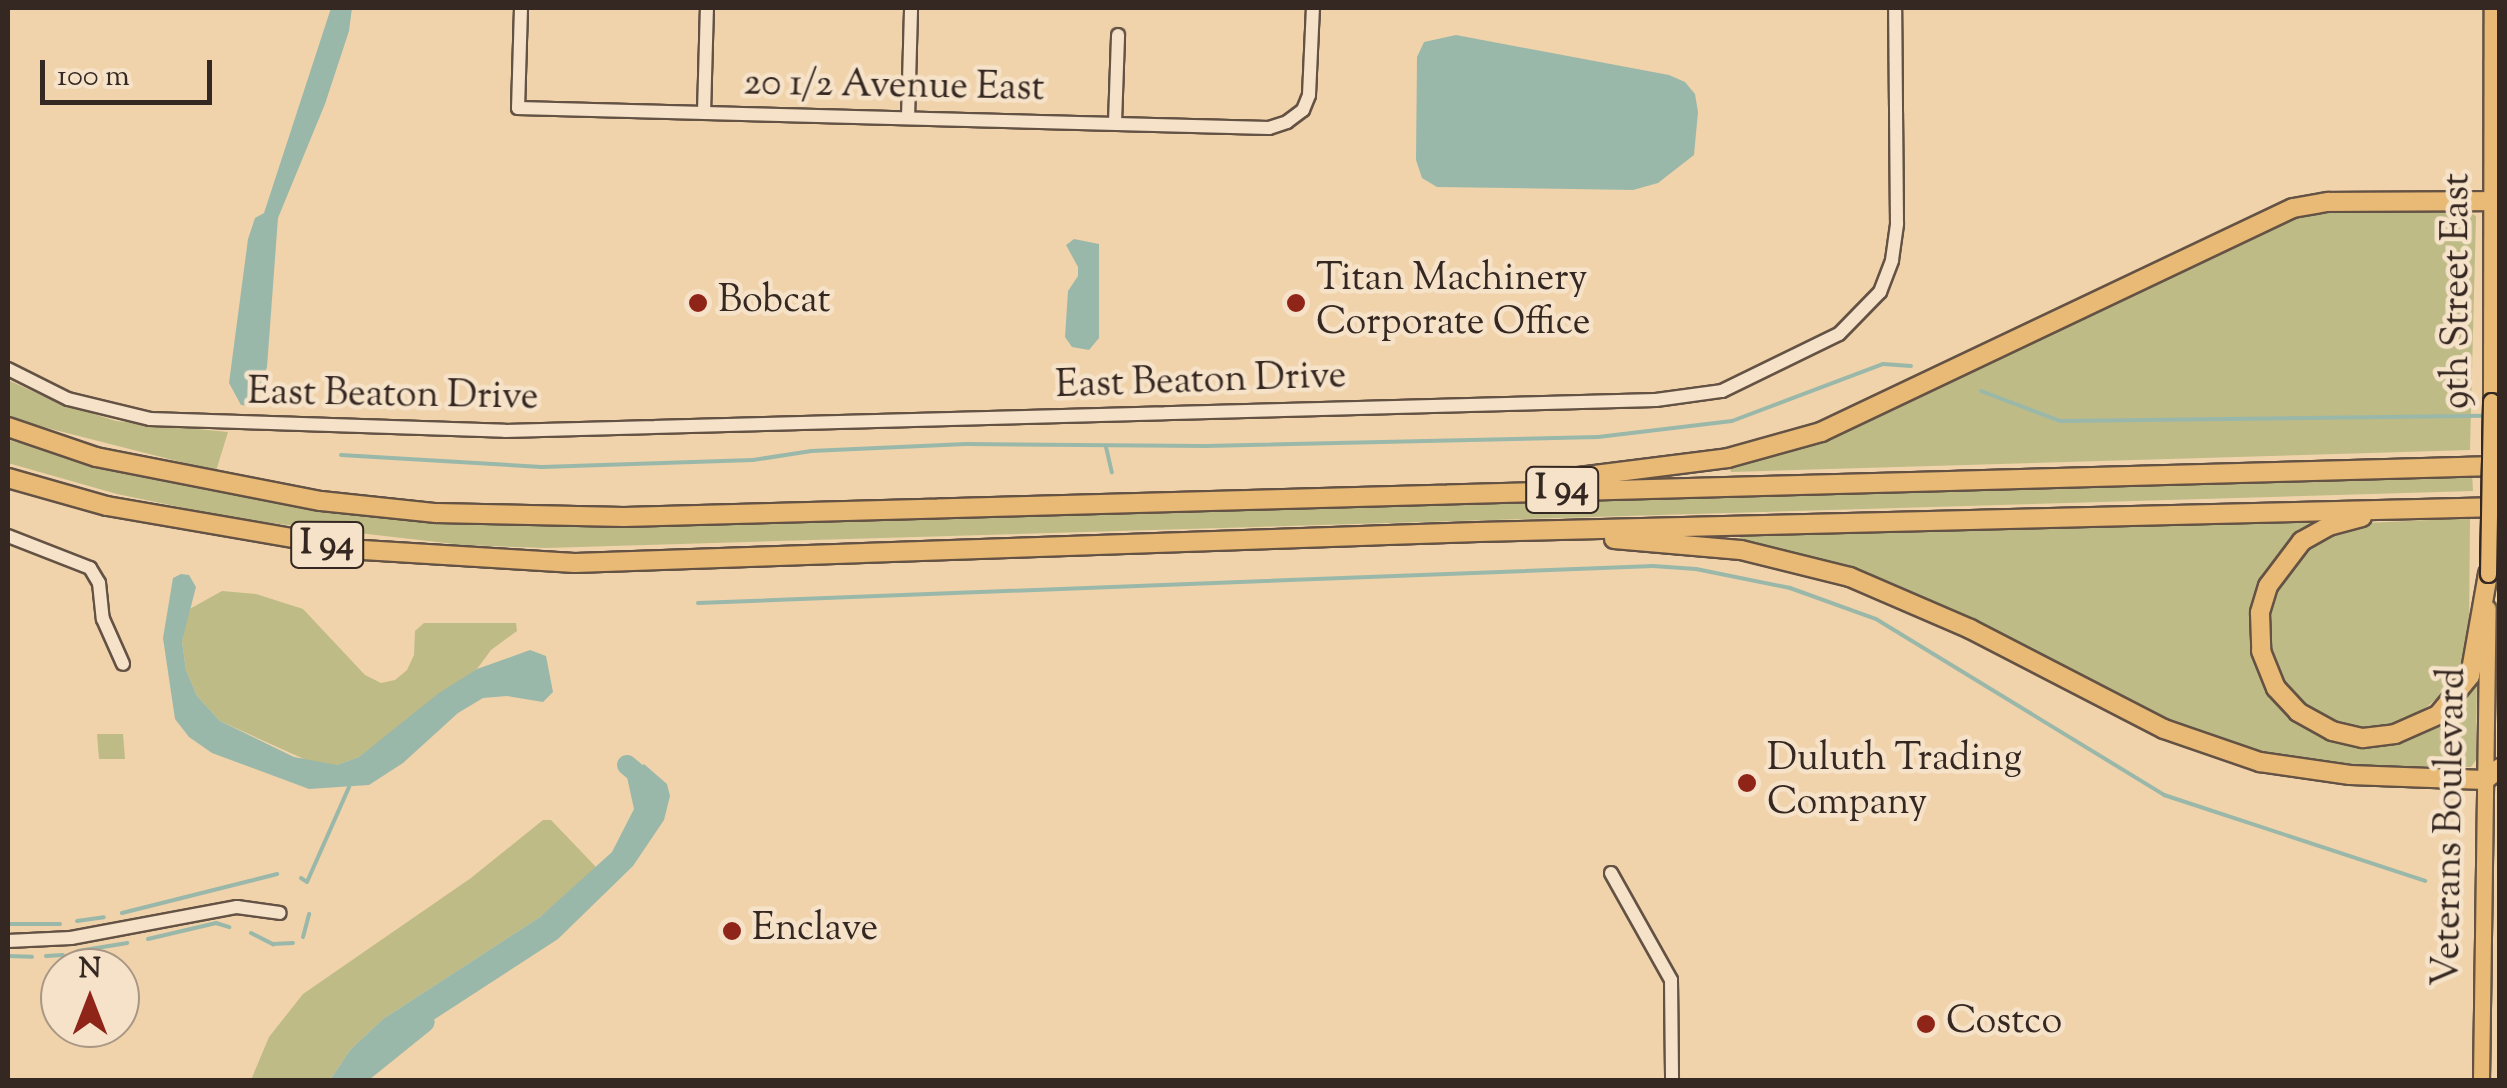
<!DOCTYPE html>
<style>
body{margin:0}
#map{position:relative;width:2507px;height:1088px;overflow:hidden;background:#f0d3ab;font-family:"Sorts Mill Goudy",serif}
div>[style]{position:absolute}
.green>*{inset:0;background:#bebb86}
.water>*{inset:0;background:#9ab8a9}
.stream>*{height:4px;margin:-2px;padding:0 2px;transform-origin:2px;border-radius:2px;background:#9ab8a9}
.river>*{height:20px;margin:-10px;padding:0 10px;transform-origin:10px;border-radius:10px;background:#9ab8a9}
.roads{filter:drop-shadow(2px 0 #645244) drop-shadow(-2px 0 #645244) drop-shadow(0 2px #645244) drop-shadow(0 -2px #645244)}
.minor>*{height:12px;margin:-6px;padding:0 6px;transform-origin:6px;border-radius:6px;background:#f5e2c8}
.major>*{height:15px;margin:-7.5px;padding:0 7.5px;transform-origin:7.5px;border-radius:7.5px;background:#e8ba76}
.highway>*{height:18px;margin:-9px;padding:0 9px;transform-origin:9px;border-radius:9px;background:#e8ba76}
.bridges{filter:drop-shadow(2px 0 #352721) drop-shadow(-2px 0 #352721) drop-shadow(0 2px #352721) drop-shadow(0 -2px #352721)}
.major-bridge>*{height:15px;margin:-7.5px;padding:0 7.5px;transform-origin:7.5px;border-radius:7.5px;background:#e8ba76}
.dots>*{width:28px;height:28px;translate:-50% -50%;box-sizing:border-box;border:5px solid #f5e2c8;border-radius:50%}
span{translate:-50% -50%;white-space:nowrap;text-align:center;line-height:1.15;-webkit-text-stroke:9px #f5e2c8;paint-order:stroke}
.shield-label span{padding:2px 8px;background:#f5e2c8;border:2px solid;border-radius:8px;-webkit-text-stroke-width:0}
.shield-label{font-size:35px;color:#352721;font-weight:700}
.street-label{font-size:38px;color:#352721}
.poi-label{font-size:38px;color:#352721}
.left{translate:0 -50%;text-align:left}
.frame{position:absolute;inset:0;border:10px solid #352721;pointer-events:none}
.north{position:absolute;left:40px;top:948px;width:100px;height:100px;box-sizing:border-box;background:#f5e2c8;border:2px solid #a89785;border-radius:50%;rotate:0deg;font-size:28px;font-weight:700;line-height:40px;text-align:center;color:#352721}
.north::after{content:'';display:block;margin:auto;width:35px;height:45px;background:#8f2418;clip-path:polygon(50% 0,100% 100%,50% 72%,0 100%)}
.scale{position:absolute;left:40px;top:60px;width:172px;height:45px;box-sizing:border-box;border:5px solid #352721;border-top:0;padding-left:12px;font-size:30px;line-height:35px;white-space:nowrap;color:#352721;-webkit-text-stroke:8px #f5e2c8;paint-order:stroke}
</style>
<div id="map">
<div class="green">
<div style="clip-path:polygon(2337px 209px,2467px 211px,2476px 216px,2470px 450px,1731px 472px,1729px 465px,1807px 445px,1891px 411px,2243px 236px,2280px 220px)"></div>
<div style="clip-path:polygon(8px 380px,56px 402px,116px 421px,228px 432px,216px 471px,8px 418px)"></div>
<div style="clip-path:polygon(8px 440px,206px 490px,349px 513px,506px 526px,656px 525px,2472px 472px,2473px 491px,545px 548px,463px 545px,237px 519px,117px 494px,8px 463px)"></div>
<div style="clip-path:polygon(2310px 516px,2315px 525px,2294px 537px,2277px 555px,2258px 585px,2253px 605px,2255px 654px,2269px 689px,2285px 708px,2391px 743px,2477px 673px,2476px 760px,2471px 767px,2334px 765px,2243px 749px,2172px 724px,1897px 587px,1808px 556px,1740px 543px,1740px 534px)"></div>
<div style="clip-path:polygon(2470px 518px,2469px 631px,2464px 657px,2448px 689px,2415px 717px,2381px 727px,2346px 726px,2307px 708px,2279px 675px,2266px 621px,2275px 588px,2308px 546px,2327px 534px,2366px 523px)"></div>
<div style="clip-path:polygon(222px 591px,256px 594px,303px 609px,365px 675px,381px 683px,395px 680px,407px 670px,414px 655px,415px 631px,424px 623px,516px 623px,517px 631px,491px 650px,477px 669px,359px 757px,337px 765px,315px 764px,220px 721px,197px 696px,186px 670px,182px 641px,186px 611px)"></div>
<div style="clip-path:polygon(97px 734px,123px 734px,125px 759px,99px 759px)"></div>
<div style="clip-path:polygon(543px 820px,551px 820px,596px 867px,580px 883px,540px 917px,383px 1019px,350px 1050px,330px 1080px,251px 1080px,269px 1037px,303px 994px,471px 878px)"></div>
</div>
<div class="water">
<div style="clip-path:polygon(331px 8px,352px 8px,349px 31px,325px 104px,278px 218px,267px 367px,252px 406px,241px 405px,229px 383px,248px 239px,255px 218px,264px 213px)"></div>
<div style="clip-path:polygon(1456px 35px,1669px 75px,1685px 82px,1695px 94px,1698px 112px,1694px 155px,1658px 183px,1633px 190px,1437px 187px,1422px 178px,1416px 160px,1417px 57px,1424px 42px)"></div>
<div style="clip-path:polygon(1074px 239px,1099px 244px,1099px 338px,1089px 350px,1072px 347px,1065px 337px,1068px 291px,1078px 276px,1078px 267px,1066px 245px)"></div>
<div style="clip-path:polygon(181px 574px,189px 575px,196px 587px,182px 641px,186px 670px,197px 696px,220px 721px,294px 757px,337px 765px,359px 757px,439px 693px,477px 669px,530px 650px,546px 656px,553px 692px,543px 702px,507px 696px,483px 698px,458px 713px,403px 763px,369px 785px,309px 789px,212px 753px,189px 737px,175px 719px,163px 638px,173px 578px)"></div>
<div style="clip-path:polygon(644px 764px,667px 784px,670px 796px,664px 820px,633px 866px,558px 939px,398px 1043px,358px 1080px,330px 1080px,350px 1050px,383px 1019px,540px 917px,612px 852px,634px 809px,627px 777px)"></div>
</div>
<div class="stream">
<div style="left:1981px;top:391px;width:85px;rotate:20.8deg"></div>
<div style="left:2060px;top:421px;width:425px;rotate:-0.7deg"></div>
<div style="left:1106px;top:447px;width:26px;rotate:77deg"></div>
<div style="left:341px;top:455px;width:201px;rotate:3.4deg"></div>
<div style="left:542px;top:467px;width:211px;rotate:-1.9deg"></div>
<div style="left:753px;top:460px;width:59px;rotate:-8.8deg"></div>
<div style="left:811px;top:451px;width:155px;rotate:-2.6deg"></div>
<div style="left:966px;top:444px;width:239px;rotate:0.5deg"></div>
<div style="left:1205px;top:446px;width:393px;rotate:-1.3deg"></div>
<div style="left:1598px;top:437px;width:135px;rotate:-6.8deg"></div>
<div style="left:1732px;top:421px;width:161px;rotate:-20.7deg"></div>
<div style="left:1883px;top:364px;width:28px;rotate:4deg"></div>
<div style="left:698px;top:603px;width:956px;rotate:-2.22deg"></div>
<div style="left:1653px;top:566px;width:43px;rotate:4deg"></div>
<div style="left:1696px;top:569px;width:96px;rotate:11.4deg"></div>
<div style="left:1790px;top:588px;width:91px;rotate:19.8deg"></div>
<div style="left:1876px;top:619px;width:338px;rotate:31.4deg"></div>
<div style="left:2164px;top:795px;width:275px;rotate:18.2deg"></div>
<div style="left:301px;top:878px;width:7px;rotate:34deg"></div>
<div style="left:307px;top:882px;width:104px;rotate:-66.1deg"></div>
<div style="left:122px;top:913px;width:160px;rotate:-14.1deg"></div>
<div style="left:77px;top:921px;width:27px;rotate:-8deg"></div>
<div style="left:8px;top:924px;width:52px"></div>
<div style="left:251px;top:933px;width:25px;rotate:27deg"></div>
<div style="left:273px;top:944px;width:20px;rotate:-3deg"></div>
<div style="left:303px;top:937px;width:24px;rotate:-75deg"></div>
<div style="left:148px;top:939px;width:70px;rotate:-13.2deg"></div>
<div style="left:216px;top:923px;width:14px;rotate:17deg"></div>
<div style="left:78px;top:951px;width:50px;rotate:-9.3deg"></div>
<div style="left:8px;top:956px;width:24px;rotate:2deg"></div>
<div style="left:46px;top:956px;width:17px;rotate:-3deg"></div>
</div>
<div class="river">
<div style="left:627px;top:765px;width:33px;rotate:40deg"></div>
<div style="left:353px;top:1080px;width:92px;rotate:-38.9deg"></div>
</div>
<div class="roads">
<div class="minor">
<div style="left:521px;top:8px;width:100px;rotate:91.7deg"></div>
<div style="left:518px;top:108px;width:751px;rotate:1.53deg"></div>
<div style="left:1269px;top:128px;width:19px;rotate:-18deg"></div>
<div style="left:1287px;top:122px;width:20px;rotate:-37deg"></div>
<div style="left:1303px;top:110px;width:16px;rotate:-68deg"></div>
<div style="left:1309px;top:95px;width:87px;rotate:-87.4deg"></div>
<div style="left:704px;top:113px;width:105px;rotate:-88.4deg"></div>
<div style="left:908px;top:118px;width:110px;rotate:-88.4deg"></div>
<div style="left:1115px;top:123px;width:88px;rotate:-88deg"></div>
<div style="left:8px;top:369px;width:67px;rotate:26.6deg"></div>
<div style="left:68px;top:399px;width:84px;rotate:13.7deg"></div>
<div style="left:150px;top:419px;width:355px;rotate:1.9deg"></div>
<div style="left:505px;top:431px;width:1151px;rotate:-1.54deg"></div>
<div style="left:1656px;top:400px;width:67px;rotate:-7.8deg"></div>
<div style="left:1722px;top:391px;width:130px;rotate:-26deg"></div>
<div style="left:1839px;top:334px;width:59px;rotate:-45.7deg"></div>
<div style="left:1880px;top:292px;width:34px;rotate:-69deg"></div>
<div style="left:1892px;top:260px;width:37px;rotate:-82deg"></div>
<div style="left:1897px;top:223px;width:215px;rotate:-90.5deg"></div>
<div style="left:8px;top:536px;width:88px;rotate:21.3deg"></div>
<div style="left:90px;top:568px;width:17px;rotate:59deg"></div>
<div style="left:99px;top:583px;width:36px;rotate:84deg"></div>
<div style="left:103px;top:619px;width:49px;rotate:66deg"></div>
<div style="left:1611px;top:873px;width:123px;rotate:60.7deg"></div>
<div style="left:1671px;top:980px;width:100px;rotate:89.4deg"></div>
<div style="left:8px;top:941px;width:63px;rotate:-2.7deg"></div>
<div style="left:71px;top:938px;width:169px;rotate:-10.6deg"></div>
<div style="left:237px;top:907px;width:43px;rotate:7.9deg"></div>
</div>
<div class="major">
<div style="left:2491px;top:401px;width:393px;rotate:-89.9deg"></div>
<div style="left:2481px;top:1080px;width:472px;rotate:-89.2deg"></div>
</div>
<div class="highway">
<div style="left:8px;top:427px;width:93px;rotate:18.8deg"></div>
<div style="left:96px;top:457px;width:229px;rotate:11.1deg"></div>
<div style="left:321px;top:501px;width:116px;rotate:6deg"></div>
<div style="left:436px;top:513px;width:188px;rotate:1.2deg"></div>
<div style="left:624px;top:517px;width:1877px;rotate:-1.56deg"></div>
<div style="left:8px;top:478px;width:103px;rotate:15.8deg"></div>
<div style="left:107px;top:506px;width:260px;rotate:9.8deg"></div>
<div style="left:363px;top:550px;width:212px;rotate:3.5deg"></div>
<div style="left:575px;top:563px;width:904px;rotate:-1.97deg"></div>
<div style="left:1478px;top:532px;width:1022px;rotate:-1.4deg"></div>
<div style="left:1547px;top:481px;width:182px;rotate:-7.2deg"></div>
<div style="left:1728px;top:458px;width:97px;rotate:-15.6deg"></div>
<div style="left:1821px;top:432px;width:522px;rotate:-25.39deg"></div>
<div style="left:2293px;top:208px;width:36px;rotate:-10deg"></div>
<div style="left:2328px;top:202px;width:172px;rotate:-0.3deg"></div>
<div style="left:2362px;top:517px;width:34px;rotate:165deg"></div>
<div style="left:2329px;top:526px;width:31px;rotate:151deg"></div>
<div style="left:2302px;top:541px;width:56px;rotate:127.1deg"></div>
<div style="left:2268px;top:586px;width:28px;rotate:107deg"></div>
<div style="left:2260px;top:613px;width:38px;rotate:88deg"></div>
<div style="left:2261px;top:651px;width:40px;rotate:68deg"></div>
<div style="left:2276px;top:688px;width:33px;rotate:47deg"></div>
<div style="left:2298px;top:712px;width:39px;rotate:29deg"></div>
<div style="left:2332px;top:731px;width:32px;rotate:13deg"></div>
<div style="left:2363px;top:738px;width:32px;rotate:-7deg"></div>
<div style="left:2395px;top:734px;width:47px;rotate:-23.8deg"></div>
<div style="left:2438px;top:715px;width:50px;rotate:-50.6deg"></div>
<div style="left:2470px;top:676px;width:104px;rotate:-80deg"></div>
<div style="left:1614px;top:539px;width:127px;rotate:5deg"></div>
<div style="left:1741px;top:550px;width:112px;rotate:13.9deg"></div>
<div style="left:1850px;top:577px;width:131px;rotate:23.4deg"></div>
<div style="left:1970px;top:629px;width:218px;rotate:27.3deg"></div>
<div style="left:2164px;top:729px;width:102px;rotate:19deg"></div>
<div style="left:2260px;top:762px;width:91px;rotate:8.2deg"></div>
<div style="left:2350px;top:775px;width:135px;rotate:2.1deg"></div>
<div style="left:2485px;top:780px;width:19px;rotate:-39deg"></div>
</div>
</div>
<div class="bridges">
<div class="major-bridge">
<div style="left:2488px;top:574px;width:173px;rotate:-89deg"></div>
</div>
</div>
<div class="dots">
<div style="left:698px;top:303px;background:#8f2418"></div>
<div style="left:1296px;top:303px;background:#8f2418"></div>
<div style="left:1747px;top:783px;background:#8f2418"></div>
<div style="left:732px;top:931px;background:#8f2418"></div>
<div style="left:1926px;top:1024px;background:#8f2418"></div>
</div>
<div class="shield-label">
<span style="left:1562px;top:490px">I 94</span>
<span style="left:327px;top:545px">I 94</span>
</div>
<div class="street-label">
<span style="left:894px;top:88px;rotate:1deg">20 1/2 Avenue East</span>
<span style="left:2459px;top:291px;rotate:-90deg">9th Street East</span>
<span style="left:1201px;top:383px;rotate:-2deg">East Beaton Drive</span>
<span style="left:393px;top:397px;rotate:1deg">East Beaton Drive</span>
<span style="left:2452px;top:827px;rotate:-89deg">Veterans Boulevard</span>
</div>
<div class="poi-label">
<span class="left" style="left:1316px;top:303px">Titan Machinery<br>Corporate Office</span>
<span class="left" style="left:718px;top:303px">Bobcat</span>
<span class="left" style="left:1767px;top:783px">Duluth Trading<br>Company</span>
<span class="left" style="left:752px;top:931px">Enclave</span>
<span class="left" style="left:1946px;top:1024px">Costco</span>
</div>
<div class="frame"></div>
<div class="north">N</div>
<div class="scale">100 m</div>
</div>
